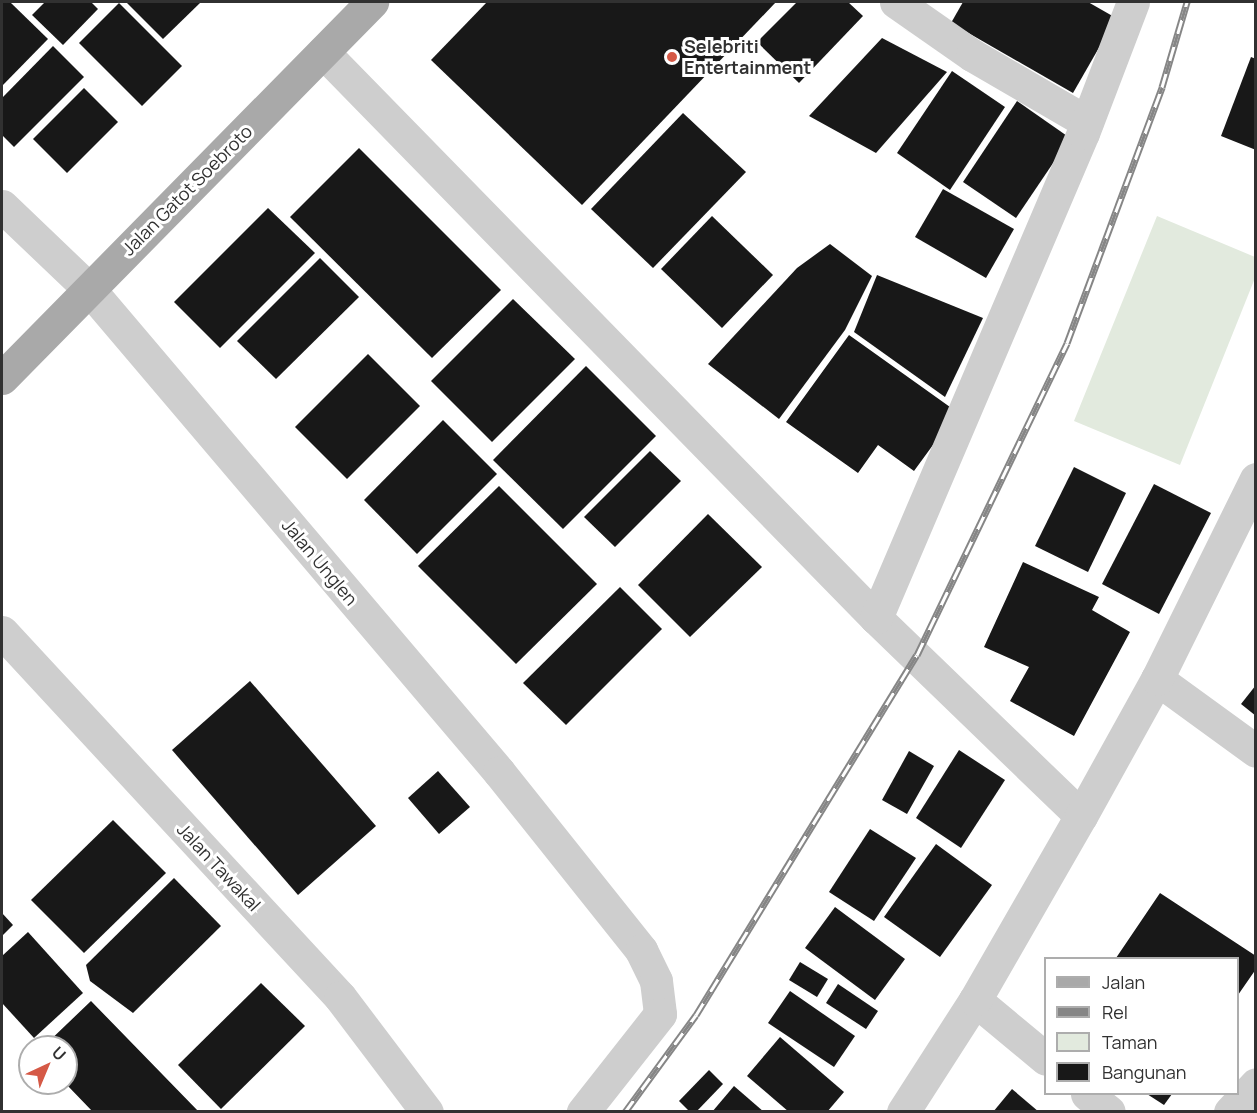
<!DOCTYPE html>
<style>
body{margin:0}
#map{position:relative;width:1257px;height:1113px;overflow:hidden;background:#fff;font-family:Manrope,sans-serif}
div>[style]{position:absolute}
.green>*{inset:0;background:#e2eade}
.building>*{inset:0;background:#181818}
.minor>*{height:33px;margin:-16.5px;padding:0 16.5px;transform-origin:16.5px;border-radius:16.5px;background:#cecece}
.tertiary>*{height:33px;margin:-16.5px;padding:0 16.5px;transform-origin:16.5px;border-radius:16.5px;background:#cecece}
.primary>*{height:33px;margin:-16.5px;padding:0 16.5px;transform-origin:16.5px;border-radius:16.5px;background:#a9a9a9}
.rail>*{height:7px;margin-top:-3.5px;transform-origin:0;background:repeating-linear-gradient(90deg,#fff 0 14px,#868686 0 28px);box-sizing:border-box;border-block:2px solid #868686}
.dots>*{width:16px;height:16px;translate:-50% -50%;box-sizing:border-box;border:3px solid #fff;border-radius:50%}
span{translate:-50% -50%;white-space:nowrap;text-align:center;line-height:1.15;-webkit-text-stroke:6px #fff;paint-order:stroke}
.poi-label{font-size:18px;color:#313131;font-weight:700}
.left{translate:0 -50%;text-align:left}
.street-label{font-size:18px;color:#313131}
.frame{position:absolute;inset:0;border:3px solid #313131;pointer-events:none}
.legend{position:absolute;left:1044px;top:957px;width:195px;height:138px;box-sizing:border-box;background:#fff;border:2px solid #adadad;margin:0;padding:8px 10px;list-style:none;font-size:18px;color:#313131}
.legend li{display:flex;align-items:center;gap:12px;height:30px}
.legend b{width:30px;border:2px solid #adadad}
.north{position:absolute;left:18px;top:1035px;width:60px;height:60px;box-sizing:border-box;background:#fff;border:2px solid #adadad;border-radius:50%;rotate:44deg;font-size:16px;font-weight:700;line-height:24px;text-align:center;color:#313131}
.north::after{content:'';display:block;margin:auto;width:21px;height:27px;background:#d55946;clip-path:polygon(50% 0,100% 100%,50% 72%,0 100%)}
</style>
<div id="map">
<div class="green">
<div style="clip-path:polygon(1157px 216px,1255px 257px,1255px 278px,1180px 465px,1074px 421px)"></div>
</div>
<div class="building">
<div style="clip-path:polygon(2px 2px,10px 2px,48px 39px,2px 86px)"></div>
<div style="clip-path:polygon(45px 2px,91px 2px,98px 9px,63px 45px,32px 15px)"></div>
<div style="clip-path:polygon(126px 2px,201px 2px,163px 39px)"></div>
<div style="clip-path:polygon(487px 2px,776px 2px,582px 205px,431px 60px)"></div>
<div style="clip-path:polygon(797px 2px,848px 2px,863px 16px,799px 83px,757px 42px)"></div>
<div style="clip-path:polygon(963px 2px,1088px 2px,1116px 18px,1073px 93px,951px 23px)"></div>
<div style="clip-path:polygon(119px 3px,182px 66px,142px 106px,79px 43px)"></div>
<div style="clip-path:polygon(882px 38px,947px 72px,876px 153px,809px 116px)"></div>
<div style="clip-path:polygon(53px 46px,84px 77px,14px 147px,2px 135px,2px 98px)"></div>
<div style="clip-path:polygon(1251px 57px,1256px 59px,1256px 150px,1221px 136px)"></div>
<div style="clip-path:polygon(952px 71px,1005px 107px,950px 190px,897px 153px)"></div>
<div style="clip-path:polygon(84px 88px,118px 122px,67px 173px,33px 139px)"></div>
<div style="clip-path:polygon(1017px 101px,1070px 138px,1016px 218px,963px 182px)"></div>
<div style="clip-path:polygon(683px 113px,746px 172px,653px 268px,591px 209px)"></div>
<div style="clip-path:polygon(359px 148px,501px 290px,432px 358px,290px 217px)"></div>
<div style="clip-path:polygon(943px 189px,1014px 229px,986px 278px,915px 237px)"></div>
<div style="clip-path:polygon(268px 208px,315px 253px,220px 348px,174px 302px)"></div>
<div style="clip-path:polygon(712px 216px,773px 275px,722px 328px,661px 269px)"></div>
<div style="clip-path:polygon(830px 244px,872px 276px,845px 330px,779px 419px,708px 364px,797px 268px)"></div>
<div style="clip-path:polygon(320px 258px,359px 297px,276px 379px,237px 341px)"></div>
<div style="clip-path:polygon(877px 275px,983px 318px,945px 397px,854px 332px)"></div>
<div style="clip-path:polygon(513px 299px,575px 359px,492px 442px,431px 381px)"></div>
<div style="clip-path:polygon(849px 335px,957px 412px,914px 471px,878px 445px,858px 473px,786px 422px)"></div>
<div style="clip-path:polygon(368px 354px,420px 406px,347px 479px,295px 427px)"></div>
<div style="clip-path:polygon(586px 366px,656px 436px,563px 529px,493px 460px)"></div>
<div style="clip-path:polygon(443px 420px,497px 474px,417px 554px,364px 500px)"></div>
<div style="clip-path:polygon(650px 451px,681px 481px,615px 547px,584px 517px)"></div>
<div style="clip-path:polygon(1074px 467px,1126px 493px,1088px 572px,1035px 546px)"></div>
<div style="clip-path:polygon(1154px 484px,1211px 513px,1159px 614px,1102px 584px)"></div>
<div style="clip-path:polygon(499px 486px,597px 584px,516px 664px,418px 566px)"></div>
<div style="clip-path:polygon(708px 514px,762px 567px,690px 637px,638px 585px)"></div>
<div style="clip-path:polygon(1023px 562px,1099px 597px,1092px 610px,1130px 632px,1074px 736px,1010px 701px,1029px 667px,984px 647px)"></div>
<div style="clip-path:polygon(620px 587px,662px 629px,566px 725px,523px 683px)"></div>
<div style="clip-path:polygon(250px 681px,376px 826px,298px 895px,172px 750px)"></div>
<div style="clip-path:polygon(1256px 685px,1256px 716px,1241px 704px)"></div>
<div style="clip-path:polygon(959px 750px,1005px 780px,961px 848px,916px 818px)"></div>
<div style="clip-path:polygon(909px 751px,934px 766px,907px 814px,882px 800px)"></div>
<div style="clip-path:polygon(438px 771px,470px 807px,439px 834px,408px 798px)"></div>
<div style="clip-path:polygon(113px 820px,166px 873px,84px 953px,31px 900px)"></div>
<div style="clip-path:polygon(870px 829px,916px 858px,874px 921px,829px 892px)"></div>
<div style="clip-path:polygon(936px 844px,992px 885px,940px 957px,884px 917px)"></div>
<div style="clip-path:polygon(174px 878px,221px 926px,133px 1013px,90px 981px,86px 965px)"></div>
<div style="clip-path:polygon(1160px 893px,1256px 956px,1256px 969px,1238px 995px,1238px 958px,1116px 958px)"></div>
<div style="clip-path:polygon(835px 907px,905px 959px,875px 1000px,805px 948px)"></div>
<div style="clip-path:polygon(2px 913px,13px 925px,2px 936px)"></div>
<div style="clip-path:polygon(28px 932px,83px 993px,34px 1038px,2px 1003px,2px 956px)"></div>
<div style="clip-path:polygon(800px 962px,828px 979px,817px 997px,789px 980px)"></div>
<div style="clip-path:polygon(261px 983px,305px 1026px,221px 1109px,178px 1065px)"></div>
<div style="clip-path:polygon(838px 984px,878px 1011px,866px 1029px,826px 1003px)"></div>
<div style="clip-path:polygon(790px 991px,855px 1036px,834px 1067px,768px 1023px)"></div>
<div style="clip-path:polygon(91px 1001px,199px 1112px,93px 1112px,66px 1084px,66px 1047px,43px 1047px)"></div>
<div style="clip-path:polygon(780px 1037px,844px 1092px,827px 1112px,789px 1112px,747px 1076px)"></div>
<div style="clip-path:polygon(709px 1070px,723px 1084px,696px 1112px,690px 1112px,679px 1101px)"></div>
<div style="clip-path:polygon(734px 1086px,764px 1112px,712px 1112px)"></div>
<div style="clip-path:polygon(1012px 1089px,1039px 1112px,993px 1112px)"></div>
<div style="clip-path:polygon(1147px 1094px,1172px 1094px,1164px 1105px)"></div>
</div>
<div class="minor">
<div style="left:896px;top:2px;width:93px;rotate:34.9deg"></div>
<div style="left:972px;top:55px;width:133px;rotate:30.2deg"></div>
<div style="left:323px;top:52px;width:791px;rotate:45.67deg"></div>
<div style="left:876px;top:618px;width:285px;rotate:44deg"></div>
<div style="left:2px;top:206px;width:120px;rotate:43.7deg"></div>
<div style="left:89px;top:289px;width:634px;rotate:49.67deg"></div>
<div style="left:499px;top:772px;width:228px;rotate:51.4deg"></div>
<div style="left:641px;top:950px;width:34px;rotate:64deg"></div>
<div style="left:656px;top:981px;width:33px;rotate:83deg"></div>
<div style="left:660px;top:1014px;width:125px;rotate:128.2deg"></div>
<div style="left:876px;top:618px;width:527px;rotate:-66.89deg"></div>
<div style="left:1083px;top:133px;width:140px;rotate:-69.1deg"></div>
<div style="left:2px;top:632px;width:497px;rotate:47.2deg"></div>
<div style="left:340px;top:997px;width:144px;rotate:52.9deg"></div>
<div style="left:1157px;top:679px;width:122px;rotate:36deg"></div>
<div style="left:975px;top:1000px;width:92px;rotate:39.7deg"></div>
<div style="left:1087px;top:1094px;width:28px;rotate:39deg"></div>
<div style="left:1230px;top:1112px;width:38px;rotate:-47deg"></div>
</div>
<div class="tertiary">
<div style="left:903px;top:1112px;width:133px;rotate:-57.3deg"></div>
<div style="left:975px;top:1000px;width:212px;rotate:-60.1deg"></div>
<div style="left:1081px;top:816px;width:157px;rotate:-61deg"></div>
<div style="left:1157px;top:679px;width:223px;rotate:-63.7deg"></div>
</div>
<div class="primary">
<div style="left:2px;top:378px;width:528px;rotate:-45.46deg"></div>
</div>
<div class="rail">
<div style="left:625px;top:1112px;width:120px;rotate:-53.8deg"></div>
<div style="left:696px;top:1015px;width:422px;rotate:-58.5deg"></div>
<div style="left:917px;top:655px;width:346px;rotate:-64.3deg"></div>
<div style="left:1067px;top:343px;width:273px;rotate:-69.6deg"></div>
<div style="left:1162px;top:87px;width:89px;rotate:-73.6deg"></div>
</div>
<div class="dots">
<div style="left:672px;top:57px;background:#d55946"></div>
</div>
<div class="poi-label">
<span class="left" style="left:684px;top:57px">Selebriti<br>Entertainment</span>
</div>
<div class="street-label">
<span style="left:187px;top:190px;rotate:-45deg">Jalan Gatot Soebroto</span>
<span style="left:320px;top:562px;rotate:50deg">Jalan Unglen</span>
<span style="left:219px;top:867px;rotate:47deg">Jalan Tawakal</span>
</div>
<div class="frame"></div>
<ul class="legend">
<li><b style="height:8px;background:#a9a9a9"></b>Jalan</li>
<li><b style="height:8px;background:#868686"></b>Rel</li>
<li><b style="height:16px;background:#e2eade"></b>Taman</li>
<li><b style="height:16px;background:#181818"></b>Bangunan</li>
</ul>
<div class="north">U</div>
</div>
